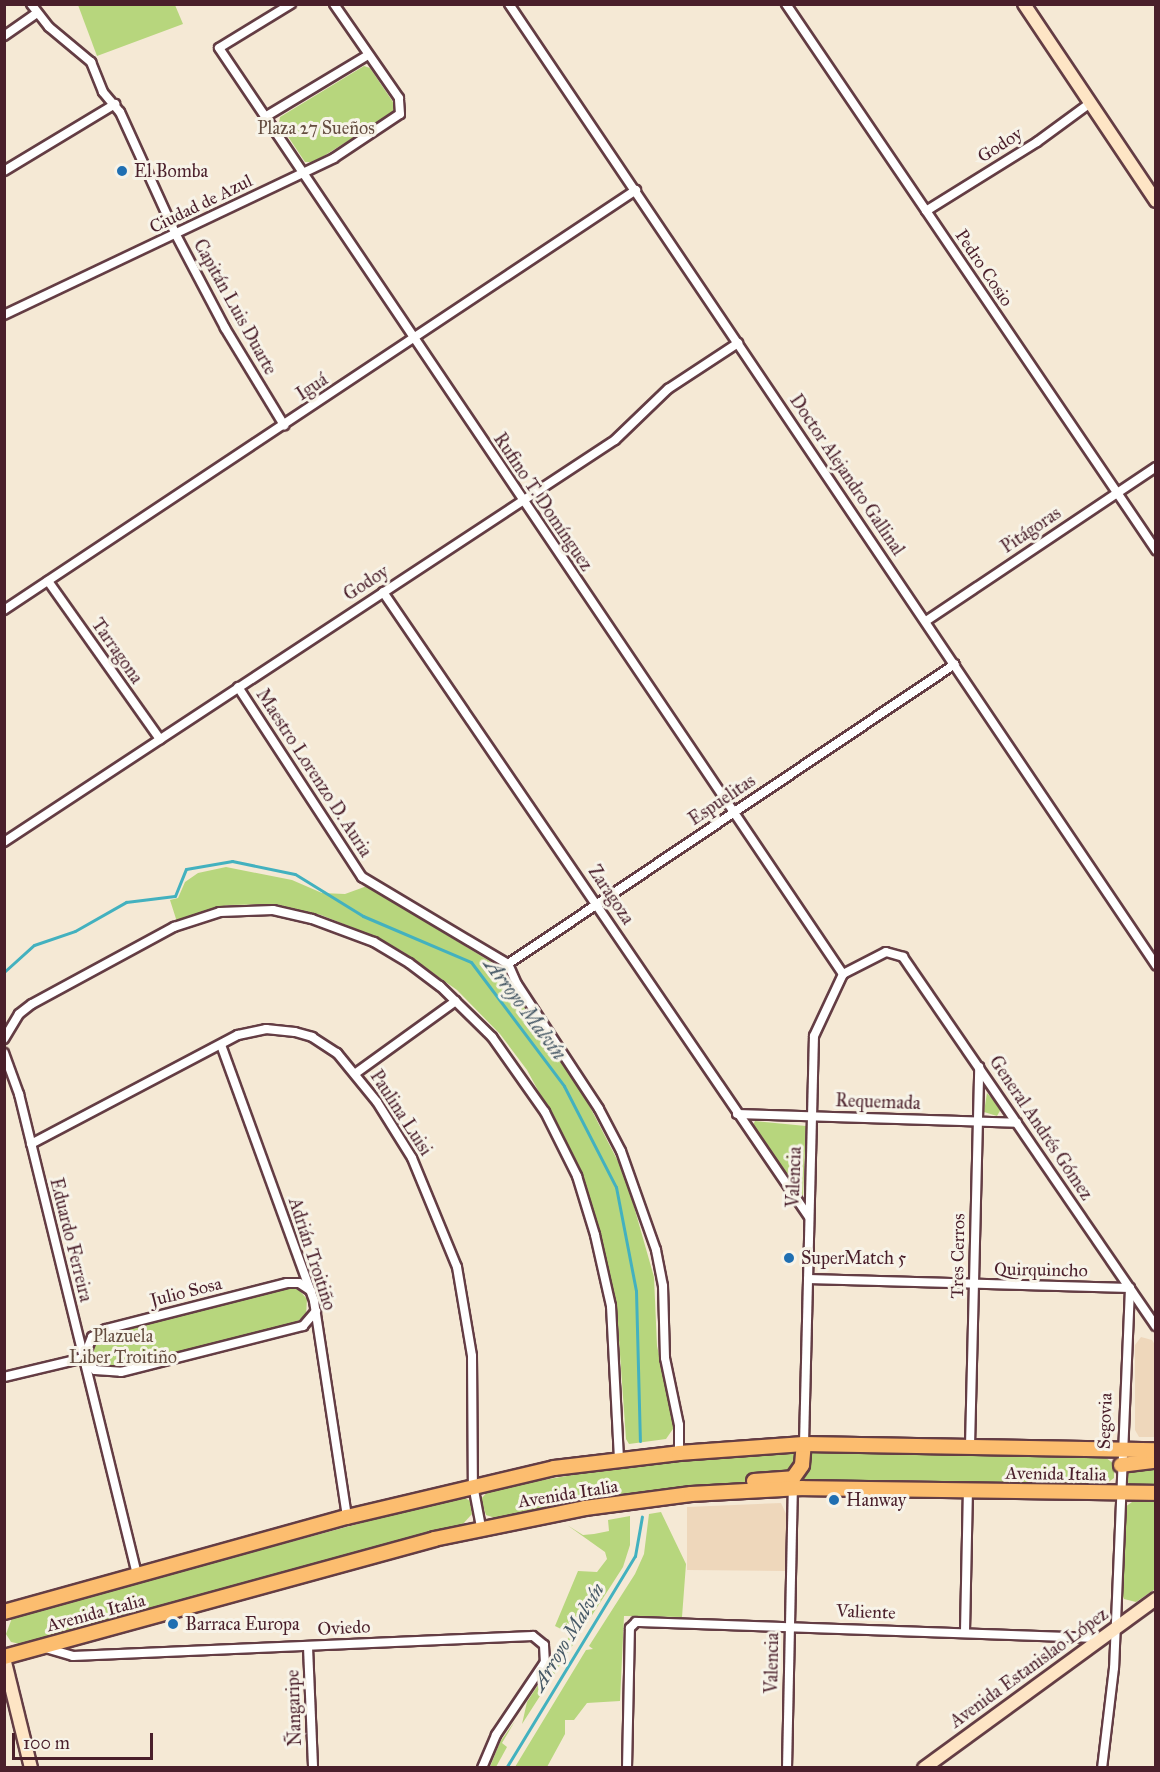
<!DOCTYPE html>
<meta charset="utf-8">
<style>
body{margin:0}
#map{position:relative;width:1160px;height:1772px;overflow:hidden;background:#f5e9d5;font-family:"IM FELL Great Primer",serif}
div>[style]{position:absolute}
.built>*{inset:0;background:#eed7bb}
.green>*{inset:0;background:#b7d67d}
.stream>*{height:3px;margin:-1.5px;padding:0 1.5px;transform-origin:1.5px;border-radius:1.5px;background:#43b1bf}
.roads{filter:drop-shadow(2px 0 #643d44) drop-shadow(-2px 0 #643d44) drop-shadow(0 2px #643d44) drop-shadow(0 -2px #643d44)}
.street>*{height:8px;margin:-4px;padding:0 4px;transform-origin:4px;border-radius:4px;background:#fff}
.secondary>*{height:12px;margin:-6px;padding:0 6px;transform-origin:6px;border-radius:6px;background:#fee5c5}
.primary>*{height:14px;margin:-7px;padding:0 7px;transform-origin:7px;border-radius:7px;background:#fcbd6f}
.dots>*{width:16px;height:16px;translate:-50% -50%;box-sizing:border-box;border:3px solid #f7f3e8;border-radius:50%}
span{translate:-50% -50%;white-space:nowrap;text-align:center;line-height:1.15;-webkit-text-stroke:6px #f7f3e8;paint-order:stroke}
.park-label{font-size:18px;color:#654d40}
.street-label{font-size:18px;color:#4a1f2b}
.poi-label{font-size:18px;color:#4a1f2b}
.left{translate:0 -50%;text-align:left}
.water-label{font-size:20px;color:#475966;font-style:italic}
.frame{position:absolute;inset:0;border:6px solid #4a1f2b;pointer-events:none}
.scale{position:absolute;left:12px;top:1733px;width:141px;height:27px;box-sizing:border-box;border:3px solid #4a1f2b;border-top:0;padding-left:8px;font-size:18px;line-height:21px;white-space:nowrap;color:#4a1f2b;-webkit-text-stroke:4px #f7f3e8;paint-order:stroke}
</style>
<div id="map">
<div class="built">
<div style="clip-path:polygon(1141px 1337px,1152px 1340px,1155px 1345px,1155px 1437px,1139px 1437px,1135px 1430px,1135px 1345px)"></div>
<div style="clip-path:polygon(781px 1503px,787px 1516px,785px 1571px,687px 1570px,687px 1507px)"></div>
</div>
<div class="green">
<div style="clip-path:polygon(78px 5px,175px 5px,183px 24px,97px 56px)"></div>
<div style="clip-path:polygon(364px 66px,370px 68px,395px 105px,393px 113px,314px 162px,305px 162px,279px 123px,280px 117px)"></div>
<div style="clip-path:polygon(226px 867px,292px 880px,322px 893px,345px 894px,367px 886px,491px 962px,522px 997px,574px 1076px,625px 1175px,654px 1277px,657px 1346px,675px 1426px,666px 1439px,629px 1444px,626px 1439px,618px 1326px,601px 1243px,580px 1168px,527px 1070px,500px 1034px,457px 990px,402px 951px,366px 933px,321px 915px,275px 904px,227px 905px,177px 922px,170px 900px,178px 898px,185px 882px,198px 873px)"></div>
<div style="clip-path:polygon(987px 1093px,1001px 1109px,997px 1116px,984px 1112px)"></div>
<div style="clip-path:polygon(755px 1121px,806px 1126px,803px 1196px,752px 1127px)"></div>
<div style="clip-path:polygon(289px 1287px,299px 1290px,307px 1299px,306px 1316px,292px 1324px,117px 1368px,100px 1369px,95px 1364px,92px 1343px,105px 1332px)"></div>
<div style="clip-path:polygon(860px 1451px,1105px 1457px,1114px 1464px,1114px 1478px,1103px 1486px,903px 1480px,776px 1482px,622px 1496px,495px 1518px,486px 1515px,481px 1499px,490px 1489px,614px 1468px,775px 1453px)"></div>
<div style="clip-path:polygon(1155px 1464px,1155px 1487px,1131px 1486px,1126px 1480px,1126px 1469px)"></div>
<div style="clip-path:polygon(462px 1496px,470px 1501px,472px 1514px,462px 1525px,25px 1645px,11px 1642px,6px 1634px,12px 1618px,37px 1610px)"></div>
<div style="clip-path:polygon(1132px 1502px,1155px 1502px,1155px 1589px,1136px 1602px,1124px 1599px,1121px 1591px,1125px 1507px)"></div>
<div style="clip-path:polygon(661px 1512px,686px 1564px,682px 1617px,624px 1616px,620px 1701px,587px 1703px,574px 1720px,565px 1720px,565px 1734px,547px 1767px,515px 1767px,586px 1650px,593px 1649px,589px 1646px,635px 1574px,644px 1554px,649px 1514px)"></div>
<div style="clip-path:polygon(630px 1516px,630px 1545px,623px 1567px,522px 1724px,527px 1702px,571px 1634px,555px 1626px,578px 1571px,597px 1572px,607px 1559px,605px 1552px,567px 1525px,583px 1535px,594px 1534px,609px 1531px,608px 1520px)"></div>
<div style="clip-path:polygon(515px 1721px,502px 1743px,507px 1747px,496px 1767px,490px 1767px,500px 1742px)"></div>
</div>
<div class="stream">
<div style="left:4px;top:972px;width:40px;rotate:-42deg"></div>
<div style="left:34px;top:945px;width:43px;rotate:-18.9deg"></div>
<div style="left:75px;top:931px;width:59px;rotate:-29.6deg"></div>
<div style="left:126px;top:902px;width:49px;rotate:-7deg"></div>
<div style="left:175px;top:896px;width:29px;rotate:-68deg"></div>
<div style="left:186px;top:869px;width:47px;rotate:-9.9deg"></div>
<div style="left:232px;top:861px;width:64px;rotate:11.7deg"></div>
<div style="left:295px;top:874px;width:80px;rotate:31.7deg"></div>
<div style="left:363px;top:916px;width:117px;rotate:23.1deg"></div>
<div style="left:471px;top:962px;width:155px;rotate:53.1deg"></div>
<div style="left:564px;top:1086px;width:114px;rotate:62.8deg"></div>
<div style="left:616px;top:1187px;width:106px;rotate:79.1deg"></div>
<div style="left:636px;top:1291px;width:150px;rotate:88.5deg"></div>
<div style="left:506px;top:1768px;width:248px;rotate:-58.7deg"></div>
<div style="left:635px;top:1556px;width:40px;rotate:-80deg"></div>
</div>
<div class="roads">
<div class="street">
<div style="left:31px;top:4px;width:29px;rotate:52deg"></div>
<div style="left:49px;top:27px;width:55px;rotate:39.8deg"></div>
<div style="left:91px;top:62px;width:32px;rotate:68deg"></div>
<div style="left:103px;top:92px;width:26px;rotate:50deg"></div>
<div style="left:120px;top:112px;width:135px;rotate:65.5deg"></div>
<div style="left:176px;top:235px;width:105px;rotate:62.2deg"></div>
<div style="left:225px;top:328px;width:114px;rotate:58.7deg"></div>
<div style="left:291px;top:4px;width:84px;rotate:148.6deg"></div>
<div style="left:219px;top:48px;width:1117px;rotate:56.03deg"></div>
<div style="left:509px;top:4px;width:1159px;rotate:56.05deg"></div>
<div style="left:786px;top:4px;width:660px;rotate:55.88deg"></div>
<div style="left:4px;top:36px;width:40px;rotate:-34.9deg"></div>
<div style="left:265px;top:117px;width:120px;rotate:-31deg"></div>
<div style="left:4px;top:171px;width:130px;rotate:-31.1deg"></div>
<div style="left:926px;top:211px;width:131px;rotate:-31.9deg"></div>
<div style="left:1037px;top:142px;width:66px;rotate:-36.3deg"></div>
<div style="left:4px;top:315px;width:365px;rotate:-25.4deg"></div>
<div style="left:334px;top:158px;width:79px;rotate:-33.7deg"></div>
<div style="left:400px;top:114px;width:16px;rotate:-94deg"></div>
<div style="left:399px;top:98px;width:114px;rotate:-124.7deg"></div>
<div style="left:48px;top:581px;width:194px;rotate:54.7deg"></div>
<div style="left:383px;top:592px;width:756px;rotate:55.72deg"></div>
<div style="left:4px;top:610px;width:759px;rotate:-33.61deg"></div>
<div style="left:926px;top:621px;width:277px;rotate:-33.8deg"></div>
<div style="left:238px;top:687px;width:227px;rotate:56.9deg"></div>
<div style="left:362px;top:877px;width:170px;rotate:30.8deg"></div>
<div style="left:508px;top:964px;width:22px;rotate:66deg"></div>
<div style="left:517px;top:984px;width:149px;rotate:56.7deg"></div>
<div style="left:599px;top:1109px;width:47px;rotate:62.4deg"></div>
<div style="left:621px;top:1151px;width:105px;rotate:70.5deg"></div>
<div style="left:656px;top:1250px;width:37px;rotate:79deg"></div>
<div style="left:663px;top:1286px;width:72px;rotate:88.4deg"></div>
<div style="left:665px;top:1358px;width:68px;rotate:78.2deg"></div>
<div style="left:679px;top:1425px;width:28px;rotate:90deg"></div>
<div style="left:4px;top:842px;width:731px;rotate:-33.34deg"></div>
<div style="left:615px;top:440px;width:74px;rotate:-43.9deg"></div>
<div style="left:668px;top:389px;width:84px;rotate:-33.3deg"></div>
<div style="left:508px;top:964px;width:538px;rotate:-33.87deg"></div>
<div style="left:4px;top:1039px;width:29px;rotate:-59deg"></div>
<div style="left:19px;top:1014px;width:16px;rotate:-38deg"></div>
<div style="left:32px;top:1004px;width:162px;rotate:-28.5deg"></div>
<div style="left:174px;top:927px;width:48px;rotate:-18.1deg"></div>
<div style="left:220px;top:912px;width:53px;rotate:-2.2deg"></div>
<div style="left:273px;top:910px;width:40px;rotate:13deg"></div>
<div style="left:312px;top:919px;width:66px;rotate:20.4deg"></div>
<div style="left:374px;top:942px;width:41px;rotate:31deg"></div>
<div style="left:409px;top:963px;width:39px;rotate:37deg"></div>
<div style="left:440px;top:986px;width:73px;rotate:44.4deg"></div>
<div style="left:492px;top:1037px;width:92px;rotate:54.8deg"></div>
<div style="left:545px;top:1112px;width:72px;rotate:63.4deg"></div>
<div style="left:577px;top:1176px;width:62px;rotate:73deg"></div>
<div style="left:595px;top:1235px;width:73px;rotate:77.3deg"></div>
<div style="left:611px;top:1306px;width:154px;rotate:87deg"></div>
<div style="left:221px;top:1045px;width:272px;rotate:70deg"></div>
<div style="left:314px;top:1301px;width:219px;rotate:81.3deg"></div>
<div style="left:4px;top:1053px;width:44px;rotate:69.9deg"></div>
<div style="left:19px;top:1094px;width:495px;rotate:76.2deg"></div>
<div style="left:356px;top:1073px;width:123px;rotate:-35.8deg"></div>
<div style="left:737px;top:1114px;width:280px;rotate:1.8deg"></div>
<div style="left:31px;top:1144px;width:234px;rotate:-27.8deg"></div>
<div style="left:238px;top:1035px;width:29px;rotate:-12deg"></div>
<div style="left:266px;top:1029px;width:29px;rotate:6deg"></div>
<div style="left:295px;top:1032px;width:18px;rotate:16deg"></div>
<div style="left:312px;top:1037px;width:30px;rotate:33deg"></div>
<div style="left:337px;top:1053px;width:63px;rotate:50.8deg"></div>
<div style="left:377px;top:1102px;width:66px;rotate:58deg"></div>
<div style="left:412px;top:1158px;width:118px;rotate:67.6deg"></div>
<div style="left:457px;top:1267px;width:90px;rotate:80.4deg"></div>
<div style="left:472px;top:1356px;width:129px;rotate:89.6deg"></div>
<div style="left:473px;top:1485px;width:43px;rotate:79.2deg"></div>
<div style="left:808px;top:1279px;width:322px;rotate:1.6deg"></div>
<div style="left:1130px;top:1288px;width:380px;rotate:92.4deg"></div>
<div style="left:1114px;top:1668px;width:101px;rotate:96.8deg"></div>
<div style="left:311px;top:1291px;width:14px;rotate:-146deg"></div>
<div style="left:299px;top:1283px;width:12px;rotate:180deg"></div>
<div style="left:287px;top:1283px;width:187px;rotate:165.7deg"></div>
<div style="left:106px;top:1329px;width:16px;rotate:150deg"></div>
<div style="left:92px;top:1337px;width:22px;rotate:111deg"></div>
<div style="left:84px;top:1358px;width:16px;rotate:47deg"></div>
<div style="left:95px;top:1370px;width:26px;rotate:4deg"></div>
<div style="left:121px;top:1372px;width:188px;rotate:-14.2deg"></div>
<div style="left:303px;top:1326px;width:20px;rotate:-49deg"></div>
<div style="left:4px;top:1377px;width:82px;rotate:-13.4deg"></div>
<div style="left:804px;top:1444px;width:408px;rotate:-88.6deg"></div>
<div style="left:814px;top:1036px;width:68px;rotate:-64.9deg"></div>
<div style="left:843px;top:974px;width:48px;rotate:-27.1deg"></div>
<div style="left:886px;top:952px;width:18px;rotate:16deg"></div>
<div style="left:903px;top:957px;width:447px;rotate:55.6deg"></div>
<div style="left:970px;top:1446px;width:379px;rotate:-88.6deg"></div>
<div style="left:965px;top:1631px;width:142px;rotate:-88.8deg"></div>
<div style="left:42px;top:1647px;width:32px;rotate:16deg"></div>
<div style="left:73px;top:1656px;width:460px;rotate:-2.5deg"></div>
<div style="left:533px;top:1636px;width:14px;rotate:39deg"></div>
<div style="left:544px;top:1645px;width:17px;rotate:87deg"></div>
<div style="left:545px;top:1662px;width:88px;rotate:123.9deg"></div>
<div style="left:496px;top:1735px;width:36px;rotate:113deg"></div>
<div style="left:308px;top:1647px;width:121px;rotate:87.6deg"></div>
<div style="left:627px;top:1768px;width:140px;rotate:-88.8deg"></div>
<div style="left:630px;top:1628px;width:8px;rotate:-45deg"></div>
<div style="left:636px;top:1622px;width:464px;rotate:2deg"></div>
<div style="left:787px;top:1768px;width:280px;rotate:-88.8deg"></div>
</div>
<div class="secondary">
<div style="left:1024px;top:4px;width:237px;rotate:56.2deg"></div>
<div style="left:4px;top:1658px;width:113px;rotate:76.2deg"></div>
<div style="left:924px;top:1768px;width:287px;rotate:-36.1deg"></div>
</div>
<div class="primary">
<div style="left:1121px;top:1465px;width:35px;rotate:-7deg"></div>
<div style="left:754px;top:1481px;width:39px;rotate:-4deg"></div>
<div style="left:793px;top:1478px;width:16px;rotate:-55deg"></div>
<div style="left:802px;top:1465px;width:21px;rotate:-85deg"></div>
<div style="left:4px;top:1612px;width:356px;rotate:-15.5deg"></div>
<div style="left:347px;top:1517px;width:213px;rotate:-13.3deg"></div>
<div style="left:554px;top:1468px;width:126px;rotate:-6.8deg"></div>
<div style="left:679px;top:1453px;width:125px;rotate:-4.1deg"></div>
<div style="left:804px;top:1444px;width:352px;rotate:1deg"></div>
<div style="left:4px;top:1657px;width:446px;rotate:-15.3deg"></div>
<div style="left:434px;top:1539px;width:154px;rotate:-11.6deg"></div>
<div style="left:585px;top:1508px;width:107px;rotate:-7.5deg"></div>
<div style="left:691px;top:1494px;width:111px;rotate:-3.1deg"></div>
<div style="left:802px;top:1488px;width:354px;rotate:0.8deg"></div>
</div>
</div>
<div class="dots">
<div style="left:122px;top:171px;background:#1f6fb2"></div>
<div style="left:789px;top:1258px;background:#1f6fb2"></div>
<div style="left:834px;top:1500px;background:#1f6fb2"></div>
<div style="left:173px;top:1624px;background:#1f6fb2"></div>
</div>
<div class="park-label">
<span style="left:316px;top:128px">Plaza 27 Sueños</span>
<span style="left:123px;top:1347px">Plazuela<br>Liber Troitiño</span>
</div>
<div class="street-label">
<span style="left:1000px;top:145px;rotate:-33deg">Godoy</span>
<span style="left:201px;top:204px;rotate:-26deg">Ciudad de Azul</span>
<span style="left:984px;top:268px;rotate:56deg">Pedro Cosio</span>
<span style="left:235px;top:307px;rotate:61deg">Capitán Luis Duarte</span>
<span style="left:312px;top:387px;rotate:-34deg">Iguá</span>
<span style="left:847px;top:475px;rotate:56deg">Doctor Alejandro Gallinal</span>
<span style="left:543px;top:502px;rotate:56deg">Rufino T. Domínguez</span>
<span style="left:1031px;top:530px;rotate:-34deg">Pitágoras</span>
<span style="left:366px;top:583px;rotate:-33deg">Godoy</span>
<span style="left:117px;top:651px;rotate:55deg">Tarragona</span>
<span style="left:314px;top:773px;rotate:57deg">Maestro Lorenzo D. Auria</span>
<span style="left:722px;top:800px;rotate:-34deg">Espuelitas</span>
<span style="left:611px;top:895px;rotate:56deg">Zaragoza</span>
<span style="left:878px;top:1102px;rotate:2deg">Requemada</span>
<span style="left:401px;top:1113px;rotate:57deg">Paulina Luisi</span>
<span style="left:1041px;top:1128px;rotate:56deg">General Andrés Gómez</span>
<span style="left:794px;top:1177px;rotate:-88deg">Valencia</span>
<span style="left:71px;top:1240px;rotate:76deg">Eduardo Ferreira</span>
<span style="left:312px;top:1254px;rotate:72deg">Adrián Troitiño</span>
<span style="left:958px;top:1256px;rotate:-89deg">Tres Cerros</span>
<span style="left:1041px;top:1270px;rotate:1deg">Quirquincho</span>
<span style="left:186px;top:1292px;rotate:-14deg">Julio Sosa</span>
<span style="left:1105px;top:1421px;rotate:-88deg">Segovia</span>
<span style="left:1056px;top:1474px;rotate:1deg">Avenida Italia</span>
<span style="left:568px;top:1494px;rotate:-9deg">Avenida Italia</span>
<span style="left:866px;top:1612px;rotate:2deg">Valiente</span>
<span style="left:96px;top:1613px;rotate:-15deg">Avenida Italia</span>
<span style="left:344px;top:1628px;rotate:-3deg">Oviedo</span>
<span style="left:772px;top:1663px;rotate:-89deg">Valencia</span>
<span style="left:1029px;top:1668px;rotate:-36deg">Avenida Estanislao López</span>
<span style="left:294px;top:1708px;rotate:-92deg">Ñangaripe</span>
</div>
<div class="poi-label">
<span class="left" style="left:134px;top:171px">El Bomba</span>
<span class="left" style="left:801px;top:1258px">SuperMatch 5</span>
<span class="left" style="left:846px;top:1500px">Hanway</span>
<span class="left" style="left:185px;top:1624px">Barraca Europa</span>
</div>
<div class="water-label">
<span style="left:525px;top:1009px;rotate:53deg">Arroyo Malvín</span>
<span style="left:568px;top:1637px;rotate:-59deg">Arroyo Malvín</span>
</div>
<div class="frame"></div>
<div class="scale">100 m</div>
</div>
